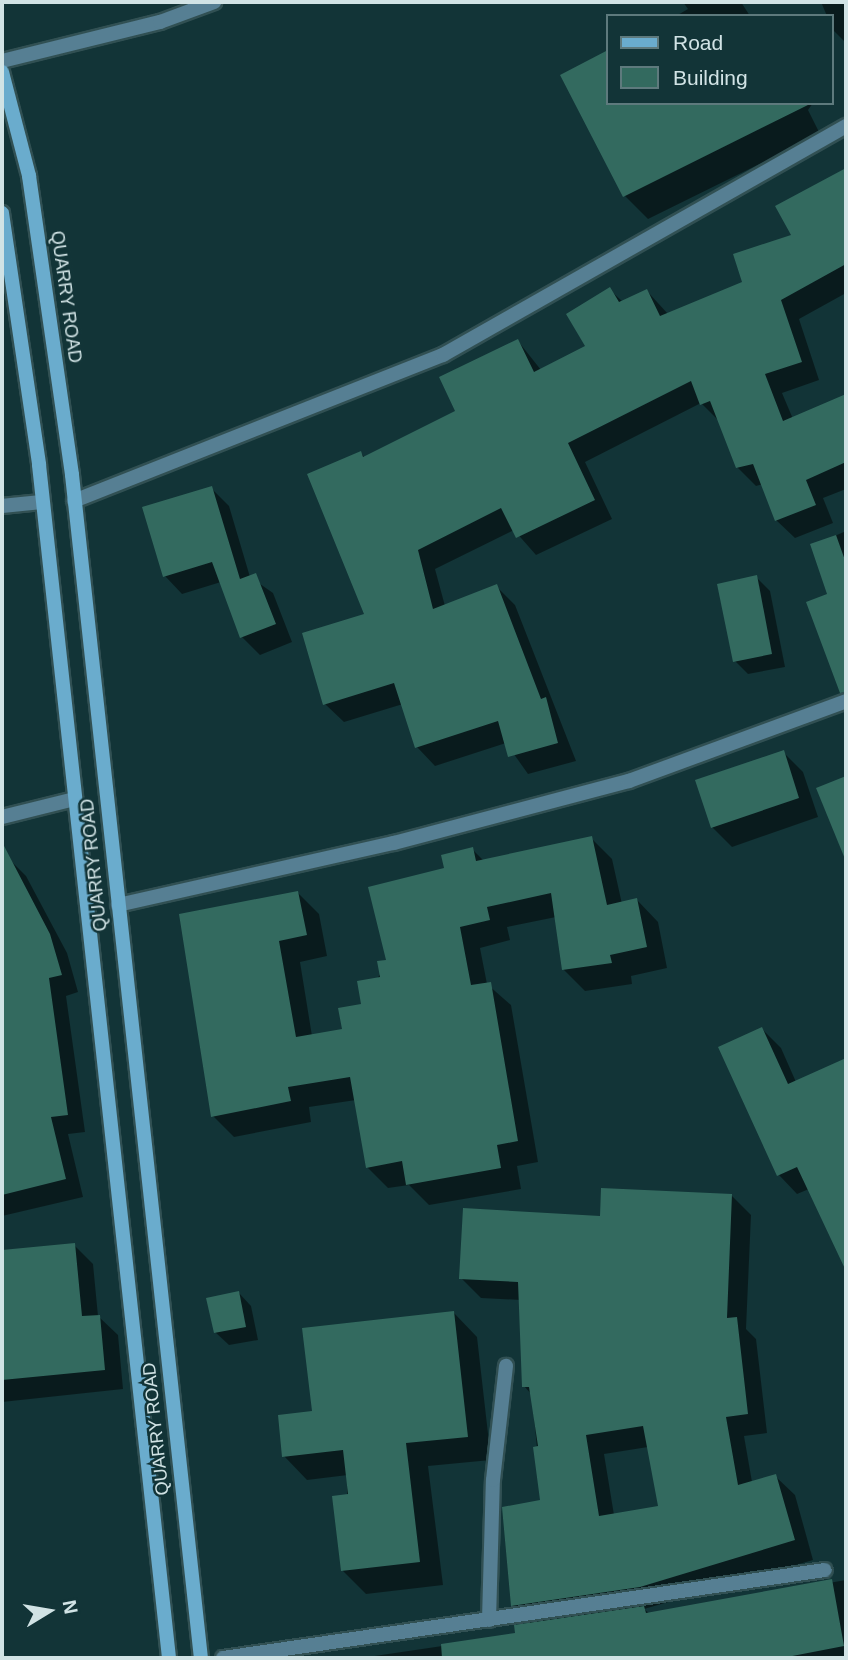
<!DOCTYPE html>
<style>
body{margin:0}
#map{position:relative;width:848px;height:1660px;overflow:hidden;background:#123437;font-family:Arial,sans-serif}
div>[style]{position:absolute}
.shadow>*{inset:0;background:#0007}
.building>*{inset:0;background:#336a5f}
.roads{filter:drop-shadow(2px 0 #315053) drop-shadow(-2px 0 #315053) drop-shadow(0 2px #315053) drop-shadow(0 -2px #315053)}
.street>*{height:14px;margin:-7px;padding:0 7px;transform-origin:7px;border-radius:7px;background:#567f93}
.secondary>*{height:14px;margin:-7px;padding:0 7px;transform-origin:7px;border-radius:7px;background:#6aaccd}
span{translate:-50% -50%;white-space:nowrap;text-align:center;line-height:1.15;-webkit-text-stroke:5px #123437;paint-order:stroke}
.street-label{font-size:18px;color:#d1e3e5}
.frame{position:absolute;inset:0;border:4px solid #d1e3e5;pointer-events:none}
.legend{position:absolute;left:606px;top:14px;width:228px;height:91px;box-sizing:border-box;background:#123437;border:2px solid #5e7a7d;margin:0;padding:9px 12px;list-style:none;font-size:21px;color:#d1e3e5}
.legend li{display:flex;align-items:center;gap:14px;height:35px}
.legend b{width:35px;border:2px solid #5e7a7d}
.north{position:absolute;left:14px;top:1576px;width:70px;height:70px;-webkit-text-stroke:5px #123437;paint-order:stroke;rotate:79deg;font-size:19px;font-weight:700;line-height:28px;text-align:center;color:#d1e3e5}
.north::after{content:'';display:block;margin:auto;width:24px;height:32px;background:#d1e3e5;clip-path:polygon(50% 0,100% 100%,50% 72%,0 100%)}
</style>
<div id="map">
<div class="shadow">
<div style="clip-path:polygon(683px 2px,741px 2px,750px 16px,676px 16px,688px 9px)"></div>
<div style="clip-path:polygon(821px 2px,846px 2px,846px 43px,833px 30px)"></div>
<div style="clip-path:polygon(608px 52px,608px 103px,813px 103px,808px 110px,820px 134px,648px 219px,625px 196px,562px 76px)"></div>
<div style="clip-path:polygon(846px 170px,846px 293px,799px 319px,819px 380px,782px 393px,793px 419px,846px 401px,846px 489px,823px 498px,833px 523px,795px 538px,776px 520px,763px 484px,756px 486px,737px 467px,719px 421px,701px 403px,585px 462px,612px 519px,536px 555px,514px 530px,435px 569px,445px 606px,496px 586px,515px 605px,576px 761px,528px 774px,506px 743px,435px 766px,417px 747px,403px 704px,344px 722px,325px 704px,366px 615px,361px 453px,365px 458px,457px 412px,518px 341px,541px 370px,588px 347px,610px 290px,623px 302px,647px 291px,668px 314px,744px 283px,793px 236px,778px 207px)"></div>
<div style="clip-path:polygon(211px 488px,229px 506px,250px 577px,273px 593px,292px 642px,260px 655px,242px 637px,221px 582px,182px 594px,165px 576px)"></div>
<div style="clip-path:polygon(846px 531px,846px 679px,832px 665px,829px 595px,812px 546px)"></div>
<div style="clip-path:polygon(756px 577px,770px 591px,785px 667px,748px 674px,735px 661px)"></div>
<div style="clip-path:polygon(783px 752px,803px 772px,818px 817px,732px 847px,712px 827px)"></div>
<div style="clip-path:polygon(591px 838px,612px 859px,622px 904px,637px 900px,658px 922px,667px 968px,631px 976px,632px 984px,585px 991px,564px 970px,556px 917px,507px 927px,510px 940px,480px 948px,487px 984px,511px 1005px,538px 1162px,517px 1166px,521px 1189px,429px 1205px,409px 1185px,388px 1188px,367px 1167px,356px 1100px,309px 1107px,311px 1122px,234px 1137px,213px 1116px,181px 915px,298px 893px,319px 914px,327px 956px,300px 962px,312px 1036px,344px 1031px,447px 869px,472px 849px,484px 861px)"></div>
<div style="clip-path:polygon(9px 859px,26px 876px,67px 953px,78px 992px,66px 996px,85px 1132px,68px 1134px,83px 1197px,2px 1216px,2px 979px,9px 976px,2px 950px,2px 862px)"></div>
<div style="clip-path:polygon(762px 1029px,781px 1048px,796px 1082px,846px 1060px,846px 1159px,834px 1165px,846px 1185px,846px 1257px,809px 1189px,797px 1194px,779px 1175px,721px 1048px)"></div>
<div style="clip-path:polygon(evenodd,731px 1195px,751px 1215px,746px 1329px,756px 1339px,767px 1433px,744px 1436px,752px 1482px,775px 1476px,795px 1495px,813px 1560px,644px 1609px,650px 1614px,846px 1580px,846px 1658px,361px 1658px,517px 1635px,531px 1624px,512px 1605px,542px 1502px,532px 1395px,524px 1386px,521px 1300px,481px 1298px,461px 1278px,601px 1217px,731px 1195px,648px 1447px,660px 1508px,614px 1515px,604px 1454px,648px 1447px)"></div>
<div style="clip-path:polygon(74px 1245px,93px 1264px,98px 1316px,118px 1335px,123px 1389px,2px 1402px,2px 1252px)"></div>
<div style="clip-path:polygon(238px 1292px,251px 1306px,258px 1340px,229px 1345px,215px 1332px)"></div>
<div style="clip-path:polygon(454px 1313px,477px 1337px,491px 1460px,428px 1466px,443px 1585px,366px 1594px,343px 1571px,348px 1475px,307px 1480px,284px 1456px,314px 1413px)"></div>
</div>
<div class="building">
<div style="clip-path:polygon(608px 50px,608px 103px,812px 103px,623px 197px,560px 75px)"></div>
<div style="clip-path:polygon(846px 168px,846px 264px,781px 300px,802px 362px,765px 374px,783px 421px,846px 394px,846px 462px,806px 480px,816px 505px,775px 521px,753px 464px,736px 468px,710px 401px,700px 405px,691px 381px,568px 443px,595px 500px,516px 538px,501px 508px,418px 550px,433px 609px,497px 584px,541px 699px,546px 697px,558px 743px,508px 757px,498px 721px,415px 748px,394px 683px,323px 705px,302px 633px,364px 614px,307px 474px,361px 451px,363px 457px,455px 411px,439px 377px,518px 339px,534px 372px,585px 346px,566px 314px,610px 287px,619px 302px,647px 289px,660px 316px,742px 282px,733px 254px,791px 235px,775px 206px)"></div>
<div style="clip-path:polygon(212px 486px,240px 579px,256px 573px,276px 624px,240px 638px,212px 562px,163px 577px,142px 507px)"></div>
<div style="clip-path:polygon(836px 535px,846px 563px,846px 692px,840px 693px,806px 602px,827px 594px,810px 544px)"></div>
<div style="clip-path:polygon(757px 575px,772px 654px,733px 662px,717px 584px)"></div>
<div style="clip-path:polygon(784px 750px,799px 798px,711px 828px,695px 780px)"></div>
<div style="clip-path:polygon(846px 776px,846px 859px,845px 859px,816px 788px)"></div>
<div style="clip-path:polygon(592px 836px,607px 905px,637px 898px,647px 947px,610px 955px,612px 963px,562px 970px,551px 893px,487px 907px,490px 920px,460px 927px,471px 985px,491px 982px,518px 1141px,497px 1145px,501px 1168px,406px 1185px,402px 1161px,366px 1168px,350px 1077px,288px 1087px,291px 1101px,211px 1117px,179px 914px,298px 891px,307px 935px,279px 941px,296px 1037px,342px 1029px,338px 1008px,361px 1004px,357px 981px,380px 977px,377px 961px,386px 960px,368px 887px,444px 868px,441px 855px,473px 847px,476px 861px)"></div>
<div style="clip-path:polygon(2px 842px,50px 934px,62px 975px,49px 978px,68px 1115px,51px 1117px,66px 1179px,2px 1195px)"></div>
<div style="clip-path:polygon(762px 1027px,788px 1084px,846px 1058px,846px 1271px,797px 1167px,777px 1176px,718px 1047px)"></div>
<div style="clip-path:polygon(evenodd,601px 1188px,732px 1194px,727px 1318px,737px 1317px,748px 1414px,726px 1417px,738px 1485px,776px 1474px,795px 1540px,640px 1587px,511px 1606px,502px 1507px,540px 1500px,533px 1447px,538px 1446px,529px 1387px,522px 1387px,518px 1282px,459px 1279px,463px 1208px,600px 1216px,601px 1188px,643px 1426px,658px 1506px,599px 1516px,586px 1435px,643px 1426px)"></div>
<div style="clip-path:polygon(75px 1243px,82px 1316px,100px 1315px,105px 1370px,2px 1380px,2px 1250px)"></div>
<div style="clip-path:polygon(239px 1291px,246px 1327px,214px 1333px,206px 1298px)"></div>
<div style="clip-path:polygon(454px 1311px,468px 1437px,406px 1443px,420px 1562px,341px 1571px,332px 1496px,348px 1494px,343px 1450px,282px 1457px,278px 1415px,312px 1411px,302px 1328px)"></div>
<div style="clip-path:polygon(832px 1579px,844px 1646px,782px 1658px,442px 1658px,441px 1644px,515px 1633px,514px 1625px,644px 1606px,646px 1613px)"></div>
</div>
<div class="roads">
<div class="street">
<div style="left:2px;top:61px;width:163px;rotate:-13.9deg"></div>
<div style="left:160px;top:22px;width:58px;rotate:-20.3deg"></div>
<div style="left:74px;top:501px;width:397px;rotate:-21.6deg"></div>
<div style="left:443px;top:355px;width:464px;rotate:-29.6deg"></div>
<div style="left:2px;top:506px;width:40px;rotate:-5.7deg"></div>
<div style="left:2px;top:817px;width:75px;rotate:-13.9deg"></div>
<div style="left:118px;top:905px;width:283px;rotate:-12.7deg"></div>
<div style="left:394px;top:843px;width:243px;rotate:-14.8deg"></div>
<div style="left:629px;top:781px;width:231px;rotate:-20.2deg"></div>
<div style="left:489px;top:1620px;width:140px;rotate:-88.4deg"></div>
<div style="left:493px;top:1480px;width:115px;rotate:-83.5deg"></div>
<div style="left:223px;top:1658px;width:608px;rotate:-8.32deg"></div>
</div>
<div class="secondary">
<div style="left:2px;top:72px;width:107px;rotate:75.4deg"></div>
<div style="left:29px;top:176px;width:302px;rotate:81.8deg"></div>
<div style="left:72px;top:475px;width:1190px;rotate:83.78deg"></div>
<div style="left:2px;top:213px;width:255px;rotate:81.6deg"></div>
<div style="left:39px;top:465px;width:1200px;rotate:83.78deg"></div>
</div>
</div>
<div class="street-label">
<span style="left:66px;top:297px;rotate:82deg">QUARRY ROAD</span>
<span style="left:94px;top:865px;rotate:-96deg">QUARRY ROAD</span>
<span style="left:156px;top:1429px;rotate:-96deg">QUARRY ROAD</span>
</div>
<div class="frame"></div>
<ul class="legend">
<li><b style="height:9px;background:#6aaccd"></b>Road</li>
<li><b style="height:19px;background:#336a5f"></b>Building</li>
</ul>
<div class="north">N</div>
</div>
